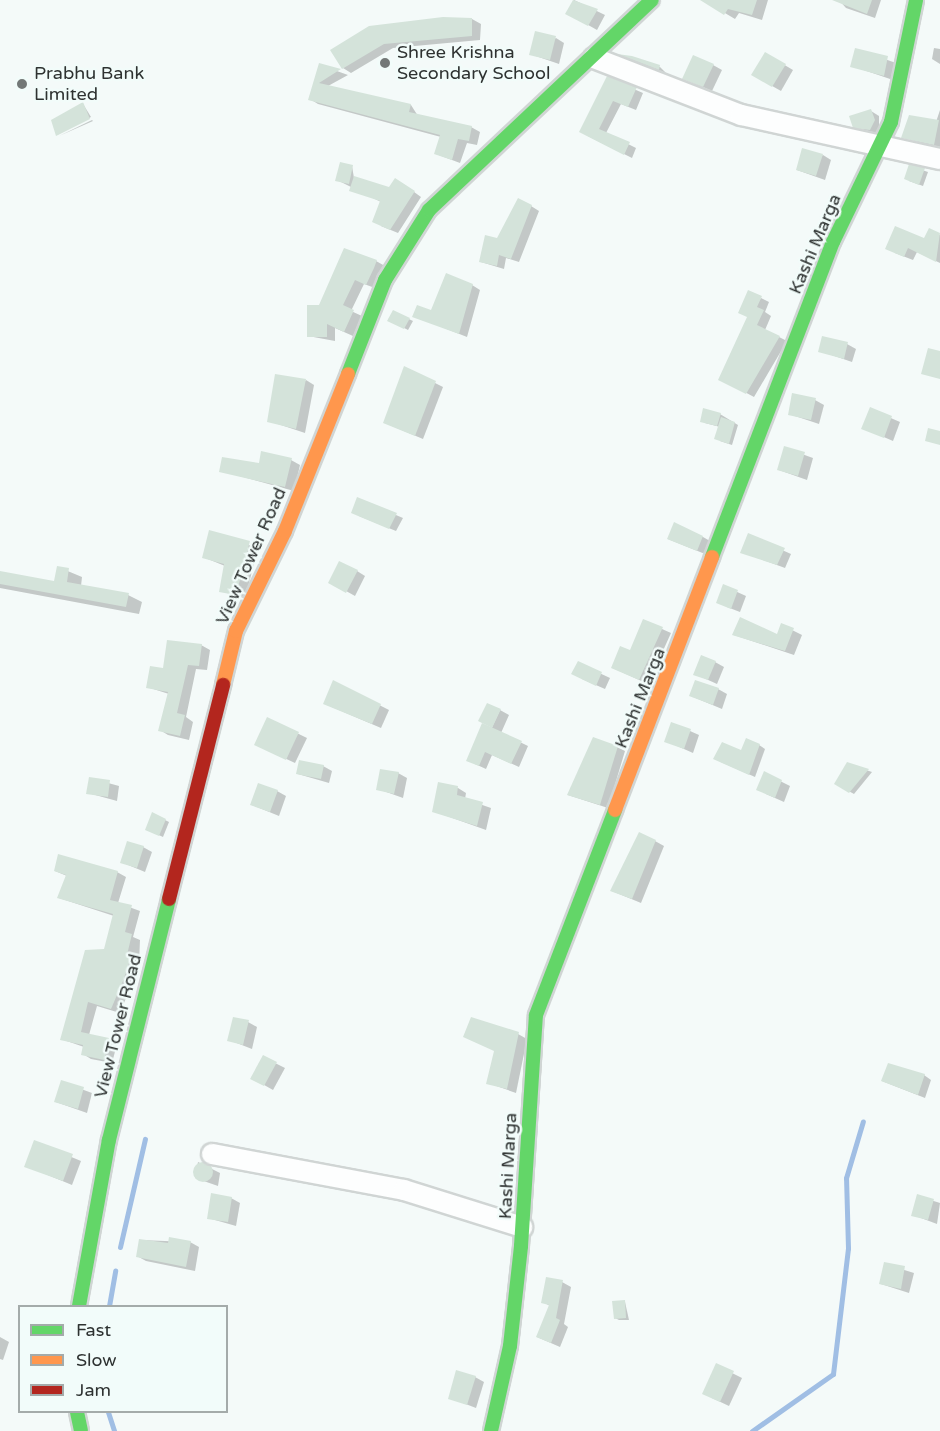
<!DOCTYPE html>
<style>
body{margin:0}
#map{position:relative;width:940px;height:1431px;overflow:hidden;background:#f4faf9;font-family:"Varela Round",sans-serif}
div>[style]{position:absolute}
.shadow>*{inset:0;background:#0003}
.stream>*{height:5px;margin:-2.5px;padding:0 2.5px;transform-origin:2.5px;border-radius:2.5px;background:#a0bee4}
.building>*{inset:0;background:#d4e3da}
.round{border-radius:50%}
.roads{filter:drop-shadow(2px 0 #d0d5d4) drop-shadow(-2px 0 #d0d5d4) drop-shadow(0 2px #d0d5d4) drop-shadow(0 -2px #d0d5d4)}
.street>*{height:20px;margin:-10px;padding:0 10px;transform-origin:10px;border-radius:10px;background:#fdfefe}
.fast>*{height:14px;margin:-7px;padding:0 7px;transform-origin:7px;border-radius:7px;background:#63d668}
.slow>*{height:14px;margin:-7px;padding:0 7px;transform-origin:7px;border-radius:7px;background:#ff974d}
.jam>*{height:14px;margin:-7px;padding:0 7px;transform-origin:7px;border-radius:7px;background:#b3261e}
.dots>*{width:16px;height:16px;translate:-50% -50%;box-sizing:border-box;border:3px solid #f2fcfa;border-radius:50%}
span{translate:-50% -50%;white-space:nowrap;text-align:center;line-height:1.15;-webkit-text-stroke:5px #f2fcfa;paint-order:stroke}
.poi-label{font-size:18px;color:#2e3231}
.left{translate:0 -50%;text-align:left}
.street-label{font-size:18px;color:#2e3231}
.legend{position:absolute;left:18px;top:1305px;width:210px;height:108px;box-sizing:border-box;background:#f2fcfa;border:2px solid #a4abaa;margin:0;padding:8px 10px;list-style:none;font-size:18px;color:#2e3231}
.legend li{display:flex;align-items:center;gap:12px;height:30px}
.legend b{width:30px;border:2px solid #a4abaa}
</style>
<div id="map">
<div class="shadow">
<div style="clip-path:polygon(574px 0,605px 15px,597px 30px,567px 13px)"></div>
<div style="clip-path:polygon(703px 0,768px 0,762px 20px,739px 13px,735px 19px)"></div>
<div style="clip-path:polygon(839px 0,881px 0,875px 18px,846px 8px)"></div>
<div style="clip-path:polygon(472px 19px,481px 24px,480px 40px,393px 48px,351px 73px,343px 68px,369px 28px)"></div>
<div style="clip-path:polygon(556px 38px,564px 43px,559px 64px,530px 54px)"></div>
<div style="clip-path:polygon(934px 48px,940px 49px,940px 64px,932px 59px)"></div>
<div style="clip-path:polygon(856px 49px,896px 63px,893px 80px,852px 66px)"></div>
<div style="clip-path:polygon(766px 54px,793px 70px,781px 91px,753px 75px)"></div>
<div style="clip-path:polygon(624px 56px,660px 67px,666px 73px,626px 58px)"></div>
<div style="clip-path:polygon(320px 65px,348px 75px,328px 86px,411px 105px,418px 116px,471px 127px,480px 132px,477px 145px,467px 143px,460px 163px,436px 154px,441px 137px,318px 104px,310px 99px)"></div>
<div style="clip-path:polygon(713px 65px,722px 70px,712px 91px,684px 79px)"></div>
<div style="clip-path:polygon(608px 78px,643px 93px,636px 110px,621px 104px,606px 133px,636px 148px,632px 158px,588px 136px)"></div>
<div style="clip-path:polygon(83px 104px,91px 117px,57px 135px,52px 121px)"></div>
<div style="clip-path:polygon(940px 110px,940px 149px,903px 137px,936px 122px)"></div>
<div style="clip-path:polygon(871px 111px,879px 116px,879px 134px,854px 127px)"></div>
<div style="clip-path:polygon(92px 120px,93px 121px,59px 136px)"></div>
<div style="clip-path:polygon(823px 155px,831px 160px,825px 180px,797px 170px)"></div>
<div style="clip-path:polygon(352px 166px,354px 178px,389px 189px,403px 184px,421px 197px,398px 233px,381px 226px,381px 202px,337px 180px)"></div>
<div style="clip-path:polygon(910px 166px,928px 172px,923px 186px,909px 181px)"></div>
<div style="clip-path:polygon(531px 206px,539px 211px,519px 262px,506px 258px,504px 269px,481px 262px)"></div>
<div style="clip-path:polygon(930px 230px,940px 235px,940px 263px,917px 252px,913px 260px,895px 253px,925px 240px)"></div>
<div style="clip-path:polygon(376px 261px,385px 266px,375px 288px,364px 284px,351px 311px,362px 316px,353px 336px,335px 328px,335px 341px,308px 336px,320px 307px)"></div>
<div style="clip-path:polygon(472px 285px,480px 290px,467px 337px,414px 316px,432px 312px)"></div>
<div style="clip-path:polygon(761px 298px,769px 302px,765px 312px,771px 316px,765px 330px,787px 341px,754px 397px,726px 382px,748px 317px)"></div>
<div style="clip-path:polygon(394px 312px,413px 321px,408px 330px,389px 320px)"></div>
<div style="clip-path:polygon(847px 344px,856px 349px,852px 362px,820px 351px)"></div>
<div style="clip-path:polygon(405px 368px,443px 387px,423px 439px,385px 423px)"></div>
<div style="clip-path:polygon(306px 380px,314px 385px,305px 433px,269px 421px)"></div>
<div style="clip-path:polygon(815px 400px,824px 405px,819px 424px,789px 414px)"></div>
<div style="clip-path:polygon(870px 409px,900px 422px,893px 441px,863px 428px)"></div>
<div style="clip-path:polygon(720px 414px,738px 425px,732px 445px,720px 441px,720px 427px,705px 423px)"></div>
<div style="clip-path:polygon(785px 448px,813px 458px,807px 480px,779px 470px)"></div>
<div style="clip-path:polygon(291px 460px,300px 465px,294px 491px,221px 471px)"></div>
<div style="clip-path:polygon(358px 499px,403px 518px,396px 531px,359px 516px)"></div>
<div style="clip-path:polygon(210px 532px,258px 548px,245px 599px,221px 591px,225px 566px,203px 557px)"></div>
<div style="clip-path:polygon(749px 535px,791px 554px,785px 568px,742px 552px)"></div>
<div style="clip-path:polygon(703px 537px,710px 541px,705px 554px,668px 539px)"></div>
<div style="clip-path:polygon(58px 567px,82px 577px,81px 586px,128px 595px,142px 602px,139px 614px,0 588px,0 573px,55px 583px)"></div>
<div style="clip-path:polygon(357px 571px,365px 576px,355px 596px,330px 582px)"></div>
<div style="clip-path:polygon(724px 586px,746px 596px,740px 612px,727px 607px)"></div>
<div style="clip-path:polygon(644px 621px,671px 633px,648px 684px,613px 668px,630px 652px)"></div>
<div style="clip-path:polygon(782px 625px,802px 635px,794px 655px,734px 635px,778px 636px)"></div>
<div style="clip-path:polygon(201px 645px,210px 650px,207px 670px,196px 669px,186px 717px,193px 722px,189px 740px,168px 735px,160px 730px,169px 694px,147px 687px)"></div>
<div style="clip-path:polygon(715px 662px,724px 667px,717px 684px,695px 674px)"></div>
<div style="clip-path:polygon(578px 663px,610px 678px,605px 689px,582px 679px)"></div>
<div style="clip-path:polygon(334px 682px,389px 710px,381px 728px,325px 704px)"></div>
<div style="clip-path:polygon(718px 689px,727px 694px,722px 709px,691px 696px)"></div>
<div style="clip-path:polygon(500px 710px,509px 715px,501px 733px,528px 746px,519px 767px,492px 755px,486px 769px,475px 764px)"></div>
<div style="clip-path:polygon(268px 719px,307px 738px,295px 763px,265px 749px)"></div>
<div style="clip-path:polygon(690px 731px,699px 735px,693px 753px,666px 741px)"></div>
<div style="clip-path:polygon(759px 745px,765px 749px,755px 777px,721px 762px)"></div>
<div style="clip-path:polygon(617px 747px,625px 751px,608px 808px,568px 795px)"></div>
<div style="clip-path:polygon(848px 764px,872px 772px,854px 794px,836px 784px)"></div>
<div style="clip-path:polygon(323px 766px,332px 771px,329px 783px,298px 774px)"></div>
<div style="clip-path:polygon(398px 773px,407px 778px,403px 798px,378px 789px)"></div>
<div style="clip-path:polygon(764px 773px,790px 786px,784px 802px,766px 794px)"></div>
<div style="clip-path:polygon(90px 778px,119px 786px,117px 801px,88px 793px)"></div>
<div style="clip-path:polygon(439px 784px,458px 788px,466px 793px,465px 799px,491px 808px,486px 830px,433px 811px)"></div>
<div style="clip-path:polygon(277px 791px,286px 796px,279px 816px,252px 805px)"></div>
<div style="clip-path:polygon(153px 814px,169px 822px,163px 837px,150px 831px)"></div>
<div style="clip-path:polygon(655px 841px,664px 846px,641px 903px,612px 891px)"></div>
<div style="clip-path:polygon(143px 847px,152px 852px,145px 872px,121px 862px)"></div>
<div style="clip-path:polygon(55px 871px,117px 872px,126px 877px,118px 903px,140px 911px,133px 937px,140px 940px,139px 963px,131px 986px,120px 1013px,97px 1006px,89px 1035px,117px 1044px,112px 1063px,91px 1059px,83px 1054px,84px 1047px,61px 1039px,105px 950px,114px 916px,59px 898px,67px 876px)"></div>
<div style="clip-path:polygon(248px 1022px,257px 1027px,252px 1049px,229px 1040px)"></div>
<div style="clip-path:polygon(518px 1034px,527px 1039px,516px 1093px,488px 1083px)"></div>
<div style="clip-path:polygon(263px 1057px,285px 1068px,273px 1090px,252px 1078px)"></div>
<div style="clip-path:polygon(924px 1075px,931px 1080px,925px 1098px,882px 1081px)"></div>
<div style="clip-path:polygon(62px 1082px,92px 1093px,87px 1113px,56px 1102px)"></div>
<div style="clip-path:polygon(35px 1142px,81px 1161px,72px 1185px,26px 1166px)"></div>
<div style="clip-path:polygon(198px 1162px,220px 1173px,218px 1186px,195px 1178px)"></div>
<div style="clip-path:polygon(918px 1196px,940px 1203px,937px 1224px,913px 1215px)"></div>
<div style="clip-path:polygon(231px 1198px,240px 1203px,236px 1226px,208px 1218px)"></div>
<div style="clip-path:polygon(140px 1240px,190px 1242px,199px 1247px,195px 1271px,146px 1261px,137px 1256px)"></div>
<div style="clip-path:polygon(885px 1264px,914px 1273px,909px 1293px,881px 1284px)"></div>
<div style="clip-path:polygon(562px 1282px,571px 1287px,564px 1324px,568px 1327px,560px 1347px,537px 1337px,550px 1306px,543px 1302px)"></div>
<div style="clip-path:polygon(625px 1302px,629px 1320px,619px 1320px,615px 1318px)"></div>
<div style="clip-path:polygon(0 1337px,9px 1342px,3px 1360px,0 1359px)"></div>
<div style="clip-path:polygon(716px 1365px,742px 1378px,729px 1406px,712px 1398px)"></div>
<div style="clip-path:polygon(475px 1377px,484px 1382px,476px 1408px,450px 1398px)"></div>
</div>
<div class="stream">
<div style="left:120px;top:1247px;width:111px;rotate:-77deg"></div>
<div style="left:109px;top:1306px;width:36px;rotate:-80deg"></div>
<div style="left:108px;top:1412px;width:20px;rotate:72deg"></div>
<div style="left:752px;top:1431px;width:99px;rotate:-35.1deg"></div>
<div style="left:833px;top:1374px;width:127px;rotate:-83.2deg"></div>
<div style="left:848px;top:1248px;width:70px;rotate:-91.6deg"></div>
<div style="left:846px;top:1178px;width:59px;rotate:-73.4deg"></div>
</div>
<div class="building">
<div style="clip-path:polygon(573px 0,598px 9px,588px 26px,565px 14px)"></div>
<div style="clip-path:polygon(700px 0,757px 0,752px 15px,728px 9px,724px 15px)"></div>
<div style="clip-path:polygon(832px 0,872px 0,867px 14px)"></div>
<div style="clip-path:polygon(443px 17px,472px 18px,472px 36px,384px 44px,342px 69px,330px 50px,369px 26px)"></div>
<div style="clip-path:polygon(535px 31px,556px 36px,550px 60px,529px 55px)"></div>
<div style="clip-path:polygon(855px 48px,888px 56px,884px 76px,850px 67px)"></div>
<div style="clip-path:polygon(765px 52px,786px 64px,772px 87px,751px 75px)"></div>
<div style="clip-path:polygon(617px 54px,632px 56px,660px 65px,659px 70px)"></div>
<div style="clip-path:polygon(693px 55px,714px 64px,703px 87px,682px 79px)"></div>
<div style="clip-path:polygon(319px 63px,341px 69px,319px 83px,411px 104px,409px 112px,472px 126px,469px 141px,458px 139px,452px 160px,434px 154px,440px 135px,308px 100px)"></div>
<div style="clip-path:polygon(607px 76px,637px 87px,628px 107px,613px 101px,599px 129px,630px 142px,624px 155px,579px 132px)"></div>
<div style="clip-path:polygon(83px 102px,90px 119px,56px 136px,51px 120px)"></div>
<div style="clip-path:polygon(871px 109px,875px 120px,870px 130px,853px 128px,849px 116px)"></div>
<div style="clip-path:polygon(909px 115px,939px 120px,934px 145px,901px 138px)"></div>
<div style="clip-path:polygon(802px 148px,823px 154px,816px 176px,796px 170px)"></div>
<div style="clip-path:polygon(340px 162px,353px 165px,349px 184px,335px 181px)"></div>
<div style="clip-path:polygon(909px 164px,925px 168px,919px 185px,904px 179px)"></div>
<div style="clip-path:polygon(354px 176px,389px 187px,395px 178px,415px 191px,390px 230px,372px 222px,380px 201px,349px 191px)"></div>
<div style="clip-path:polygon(518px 198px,532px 205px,511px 259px,499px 255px,497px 266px,479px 262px,485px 235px,497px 238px)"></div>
<div style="clip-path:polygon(895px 226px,924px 238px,929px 228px,940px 233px,936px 262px,908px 248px,904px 257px,885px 249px)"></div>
<div style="clip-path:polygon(344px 248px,377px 260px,374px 268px,366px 285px,355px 280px,343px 305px,354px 310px,344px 332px,327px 324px,327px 337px,307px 337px,307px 305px,319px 305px)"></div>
<div style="clip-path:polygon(446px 273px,473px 284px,459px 334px,412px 317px,417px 305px,431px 310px)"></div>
<div style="clip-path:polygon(748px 290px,762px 296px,757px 307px,764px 310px,757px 325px,780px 336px,746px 394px,718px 380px,747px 317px,738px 313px)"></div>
<div style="clip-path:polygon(393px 310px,410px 318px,404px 329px,387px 321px)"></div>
<div style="clip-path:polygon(822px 336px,848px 342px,844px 359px,818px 352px)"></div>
<div style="clip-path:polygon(928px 348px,940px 351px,940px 379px,921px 374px)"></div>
<div style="clip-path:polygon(404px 366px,436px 381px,415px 436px,383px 423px)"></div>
<div style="clip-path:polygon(275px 374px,306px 379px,296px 429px,267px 422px)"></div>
<div style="clip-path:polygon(792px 393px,816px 398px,811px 420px,788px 415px)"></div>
<div style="clip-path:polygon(870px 407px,892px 416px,884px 438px,861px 429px)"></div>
<div style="clip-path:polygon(703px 408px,721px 413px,717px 426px,700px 422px)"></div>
<div style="clip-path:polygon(721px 417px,735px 422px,729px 444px,714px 439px)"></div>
<div style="clip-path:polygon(928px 428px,940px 431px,940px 445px,925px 441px)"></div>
<div style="clip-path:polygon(784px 446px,805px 452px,798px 476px,777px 470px)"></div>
<div style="clip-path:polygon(261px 451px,292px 458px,285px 487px,219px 472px,222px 457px,259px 463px)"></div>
<div style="clip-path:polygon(357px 497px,397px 513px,389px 529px,351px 513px)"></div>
<div style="clip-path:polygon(674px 522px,703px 536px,697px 551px,667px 539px)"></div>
<div style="clip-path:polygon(209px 530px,250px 541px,236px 595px,219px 592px,224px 564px,202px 558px)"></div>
<div style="clip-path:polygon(748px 533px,785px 548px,777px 565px,740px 553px)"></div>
<div style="clip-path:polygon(339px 561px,358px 570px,346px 593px,328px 583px)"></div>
<div style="clip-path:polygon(57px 566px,69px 568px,67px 582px,129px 593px,126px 607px,0 584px,0 571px,54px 581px)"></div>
<div style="clip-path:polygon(723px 584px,738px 590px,731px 609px,716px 603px)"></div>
<div style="clip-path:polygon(740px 617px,777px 634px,781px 623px,794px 628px,785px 651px,732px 635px)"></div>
<div style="clip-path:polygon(643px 619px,663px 627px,639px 680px,611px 668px,620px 646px,630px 650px)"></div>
<div style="clip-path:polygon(167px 640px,202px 644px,199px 666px,188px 665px,177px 713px,185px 715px,180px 736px,158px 731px,168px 692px,146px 688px,150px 666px,163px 668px)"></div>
<div style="clip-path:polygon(701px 655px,716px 661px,708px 680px,693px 675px)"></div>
<div style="clip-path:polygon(578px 661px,602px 672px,596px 686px,571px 674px)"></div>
<div style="clip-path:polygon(333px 680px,381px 704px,372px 724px,323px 704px)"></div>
<div style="clip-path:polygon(695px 680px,719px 688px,713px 705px,689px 696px)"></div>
<div style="clip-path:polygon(487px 703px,501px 709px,492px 728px,478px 721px)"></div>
<div style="clip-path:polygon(267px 717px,299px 732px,286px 760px,254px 745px)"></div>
<div style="clip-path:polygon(671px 722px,691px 729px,684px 749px,664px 742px)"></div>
<div style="clip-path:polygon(482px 723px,522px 741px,511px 764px,485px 752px,479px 766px,466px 761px)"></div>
<div style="clip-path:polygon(593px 737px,618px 746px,600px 805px,567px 795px)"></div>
<div style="clip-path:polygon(746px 738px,760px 744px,749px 775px,713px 759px,722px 742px,741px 750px)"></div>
<div style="clip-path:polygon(299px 760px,324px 765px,321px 779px,296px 774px)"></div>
<div style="clip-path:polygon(847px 762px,869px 769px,849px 793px,834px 784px)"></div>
<div style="clip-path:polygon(380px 769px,399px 772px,394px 794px,376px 790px)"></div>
<div style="clip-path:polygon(764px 771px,782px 780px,775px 798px,756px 790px)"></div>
<div style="clip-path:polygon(89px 777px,110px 780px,108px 797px,86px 794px)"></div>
<div style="clip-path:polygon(438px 782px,458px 786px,457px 795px,483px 802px,477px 826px,432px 812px)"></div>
<div style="clip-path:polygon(258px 783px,278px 790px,270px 812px,250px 805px)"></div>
<div style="clip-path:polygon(152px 812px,166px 819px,159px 836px,145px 830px)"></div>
<div style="clip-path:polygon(639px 832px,656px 840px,632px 899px,610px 891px)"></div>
<div style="clip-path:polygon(127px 841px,144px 846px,137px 868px,120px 863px)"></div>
<div style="clip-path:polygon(58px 854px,118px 871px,110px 900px,132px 905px,125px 932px,132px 934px,127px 955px,131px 957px,123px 981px,111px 1009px,88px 1002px,81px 1032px,109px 1038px,104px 1060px,81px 1055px,83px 1045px,60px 1040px,85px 950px,104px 949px,113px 914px,57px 898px,66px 875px,54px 871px)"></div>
<div style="clip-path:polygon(233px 1017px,249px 1020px,243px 1045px,227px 1041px)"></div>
<div style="clip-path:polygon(471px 1017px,519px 1032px,507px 1089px,486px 1084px,494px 1051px,463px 1037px)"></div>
<div style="clip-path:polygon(263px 1055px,277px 1062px,264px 1086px,250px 1079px)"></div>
<div style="clip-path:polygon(888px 1063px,925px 1074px,918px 1095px,881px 1081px)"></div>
<div style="clip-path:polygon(61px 1080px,84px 1087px,78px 1109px,54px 1102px)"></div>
<div style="clip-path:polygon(34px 1140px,73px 1154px,63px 1181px,24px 1167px)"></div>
<div class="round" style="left:193px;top:1162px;width:20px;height:20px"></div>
<div style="clip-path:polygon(211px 1193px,232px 1197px,228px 1222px,207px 1219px)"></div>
<div style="clip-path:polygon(917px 1194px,934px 1199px,928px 1220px,911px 1216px)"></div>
<div style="clip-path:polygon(169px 1237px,191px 1241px,186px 1267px,136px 1257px,139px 1239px,168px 1243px)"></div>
<div style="clip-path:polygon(884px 1262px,905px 1266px,901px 1289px,879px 1284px)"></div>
<div style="clip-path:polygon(546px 1277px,563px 1280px,556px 1318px,560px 1320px,551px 1343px,536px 1337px,549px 1305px,541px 1303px)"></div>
<div style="clip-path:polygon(625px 1300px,626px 1318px,614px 1319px,612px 1301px)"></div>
<div style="clip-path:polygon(716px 1363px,734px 1371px,720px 1402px,702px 1394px)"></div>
<div style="clip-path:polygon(456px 1370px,476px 1376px,467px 1405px,448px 1399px)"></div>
</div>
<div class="roads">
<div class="street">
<div style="left:594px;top:58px;width:158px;rotate:21.2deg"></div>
<div style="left:741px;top:115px;width:204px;rotate:12.5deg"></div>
<div style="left:212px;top:1154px;width:195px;rotate:10.6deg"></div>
<div style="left:404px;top:1190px;width:124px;rotate:17.4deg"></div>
</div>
<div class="fast">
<div style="left:348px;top:374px;width:101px;rotate:-68.5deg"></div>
<div style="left:385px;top:280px;width:83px;rotate:-57.8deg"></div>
<div style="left:429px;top:210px;width:306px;rotate:-43.3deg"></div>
<div style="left:712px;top:557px;width:337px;rotate:-69deg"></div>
<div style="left:833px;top:242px;width:133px;rotate:-64.2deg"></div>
<div style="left:891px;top:122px;width:125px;rotate:-78.4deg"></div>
<div style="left:79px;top:1306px;width:169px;rotate:-79.8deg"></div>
<div style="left:109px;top:1140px;width:248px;rotate:-76deg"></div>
<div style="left:77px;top:1412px;width:19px;rotate:78deg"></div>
<div style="left:491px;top:1431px;width:87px;rotate:-77.4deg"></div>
<div style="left:510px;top:1346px;width:101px;rotate:-83.7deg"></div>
<div style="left:521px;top:1246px;width:231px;rotate:-86.3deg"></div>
<div style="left:536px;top:1015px;width:220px;rotate:-68.9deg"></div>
</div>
<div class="slow">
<div style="left:223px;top:685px;width:56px;rotate:-76.5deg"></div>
<div style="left:236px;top:631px;width:111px;rotate:-63.9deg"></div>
<div style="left:285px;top:531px;width:169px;rotate:-68.1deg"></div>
<div style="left:615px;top:810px;width:271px;rotate:-69deg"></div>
</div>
<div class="jam">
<div style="left:169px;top:899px;width:221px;rotate:-75.8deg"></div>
</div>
</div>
<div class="dots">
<div style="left:385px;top:63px;background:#737877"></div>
<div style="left:22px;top:84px;background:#737877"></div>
</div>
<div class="poi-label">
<span class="left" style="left:397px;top:63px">Shree Krishna<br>Secondary School</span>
<span class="left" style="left:34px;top:84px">Prabhu Bank<br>Limited</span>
</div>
<div class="street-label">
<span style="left:815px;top:244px;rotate:-67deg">Kashi Marga</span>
<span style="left:251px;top:556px;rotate:-66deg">View Tower Road</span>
<span style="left:640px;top:698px;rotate:-68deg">Kashi Marga</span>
<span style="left:118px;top:1026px;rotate:-76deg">View Tower Road</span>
<span style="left:508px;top:1166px;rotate:-87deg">Kashi Marga</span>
</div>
<ul class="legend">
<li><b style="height:8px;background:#63d668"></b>Fast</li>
<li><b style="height:8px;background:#ff974d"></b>Slow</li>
<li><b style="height:8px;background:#b3261e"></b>Jam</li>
</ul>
</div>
